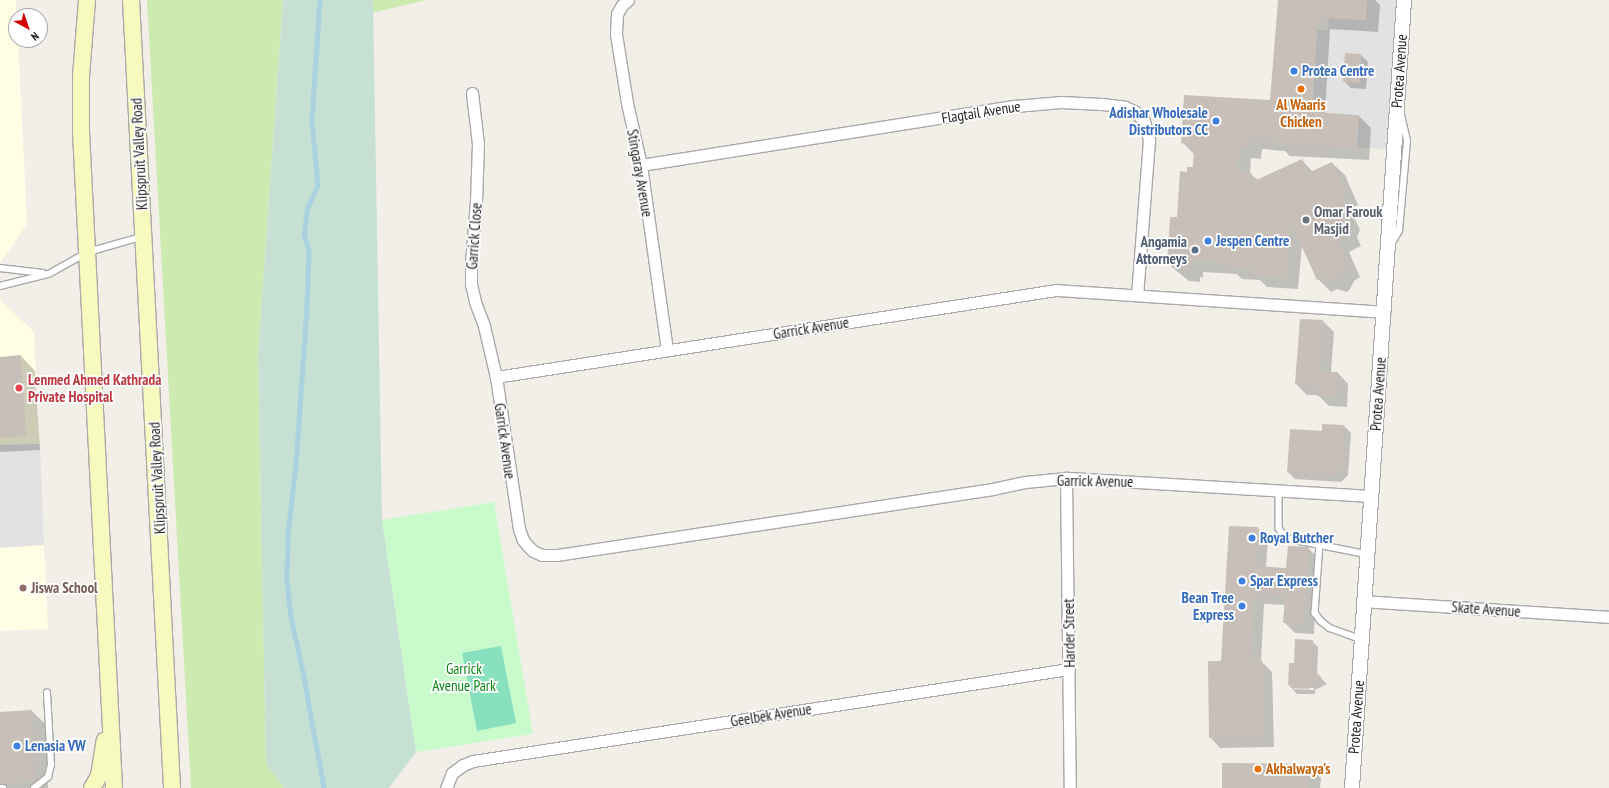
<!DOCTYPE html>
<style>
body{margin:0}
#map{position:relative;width:1609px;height:788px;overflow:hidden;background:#f2efe9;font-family:"PT Sans Narrow",sans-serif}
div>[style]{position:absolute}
.education>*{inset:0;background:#ffffe5}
.grass>*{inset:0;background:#cdebb0}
.wetland>*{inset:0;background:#c6e0d4}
.park>*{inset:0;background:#c8facc}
.pitch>*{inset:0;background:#88e0be}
.parking>*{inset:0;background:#e2e2e2}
.shadow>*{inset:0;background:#0003}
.stream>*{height:4.5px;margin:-2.25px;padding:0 2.25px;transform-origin:2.25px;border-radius:2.25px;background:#aad3df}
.building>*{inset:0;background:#c7bfb8}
.roads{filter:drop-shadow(1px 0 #a9a9a9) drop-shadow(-1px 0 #a9a9a9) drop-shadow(0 1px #a9a9a9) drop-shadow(0 -1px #a9a9a9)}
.service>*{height:5.5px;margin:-2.75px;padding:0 2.75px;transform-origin:2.75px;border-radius:2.75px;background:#fff}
.minor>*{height:11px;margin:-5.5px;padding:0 5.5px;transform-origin:5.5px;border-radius:5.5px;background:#fff}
.tertiary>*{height:14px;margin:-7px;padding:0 7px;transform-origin:7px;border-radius:7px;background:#fff}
.secondary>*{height:16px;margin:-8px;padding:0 8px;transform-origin:8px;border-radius:8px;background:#f7fabf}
.dots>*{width:11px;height:11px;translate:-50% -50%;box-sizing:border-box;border:2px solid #fff;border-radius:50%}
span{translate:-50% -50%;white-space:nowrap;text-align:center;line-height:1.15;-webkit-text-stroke:3.5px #fff;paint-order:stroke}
.shop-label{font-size:15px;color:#366cbe;font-weight:700}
.left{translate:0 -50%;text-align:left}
.right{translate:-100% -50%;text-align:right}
.street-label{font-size:15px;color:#222}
.food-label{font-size:15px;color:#c56008;font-weight:700}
.worship-label{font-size:15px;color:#5b616d;font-weight:700}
.service-label{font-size:15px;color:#4e5e75;font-weight:700}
.health-label{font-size:15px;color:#be3a42;font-weight:700}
.education-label{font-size:15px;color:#785e54;font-weight:700}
.park-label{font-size:15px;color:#0c8416}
.north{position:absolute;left:8px;top:8px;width:40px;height:40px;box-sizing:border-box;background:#fff;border:1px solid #a7a7a7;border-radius:50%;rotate:140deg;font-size:11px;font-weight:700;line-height:16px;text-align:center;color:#222}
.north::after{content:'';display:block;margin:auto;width:14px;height:18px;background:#d40000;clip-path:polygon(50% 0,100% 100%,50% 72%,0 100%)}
</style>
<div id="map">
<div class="education">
<div style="clip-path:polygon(0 0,16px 0,16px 40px,18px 40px,27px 224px,0 263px)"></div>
<div style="clip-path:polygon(0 295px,1px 301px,34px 332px,48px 629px,0 631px)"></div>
</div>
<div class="grass">
<div style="clip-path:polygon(147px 0,283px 0,258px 356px,266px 764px,285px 788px,191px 788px)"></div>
<div style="clip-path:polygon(373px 0,426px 0,372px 13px)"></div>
</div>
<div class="wetland">
<div style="clip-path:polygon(283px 0,373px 0,382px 520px,416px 752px,389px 788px,285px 788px,266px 764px,258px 356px)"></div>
</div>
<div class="park">
<div style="clip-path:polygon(494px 502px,533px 734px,416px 752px,382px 520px)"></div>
</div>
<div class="pitch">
<div style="clip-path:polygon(501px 646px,516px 723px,477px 731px,462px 653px)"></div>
</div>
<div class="parking">
<div style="clip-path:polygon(1367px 0,1396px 0,1386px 149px,1357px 148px,1359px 115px,1312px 112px,1317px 30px,1328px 30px,1329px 18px,1366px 20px)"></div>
<div style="clip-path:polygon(40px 444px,44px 545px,0 548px,0 445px)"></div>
</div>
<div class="shadow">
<div style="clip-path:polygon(1279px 0,1375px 0,1380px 5px,1378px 32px,1330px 29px,1325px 114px,1359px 116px,1371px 128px,1369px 160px,1290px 156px,1285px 151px,1262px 149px,1261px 159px,1251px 158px,1250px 174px,1258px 180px,1302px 160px,1313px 172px,1332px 163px,1345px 175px,1358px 205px,1354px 207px,1358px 215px,1354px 217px,1360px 230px,1357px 237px,1361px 246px,1349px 252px,1360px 277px,1354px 281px,1350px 289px,1347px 292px,1337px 289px,1331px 292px,1318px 279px,1302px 245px,1298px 289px,1267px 287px,1260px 280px,1242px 279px,1237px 274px,1203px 272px,1203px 278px,1200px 277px,1200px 282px,1189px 281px,1168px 264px,1188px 173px,1194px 168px,1195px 155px,1182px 142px,1271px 101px)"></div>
<div style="clip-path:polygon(1361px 55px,1368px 62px,1366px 89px,1351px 88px,1344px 81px)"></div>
<div style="clip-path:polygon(1323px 321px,1334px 332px,1331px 372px,1338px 373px,1348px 384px,1347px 407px,1329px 406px,1318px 395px,1307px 395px,1296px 384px)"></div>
<div style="clip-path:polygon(21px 356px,35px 371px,40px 450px,0 452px,0 358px)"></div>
<div style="clip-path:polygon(1344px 426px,1351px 433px,1348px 475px,1341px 482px,1295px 479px,1288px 472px,1323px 432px)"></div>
<div style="clip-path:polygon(1258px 528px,1268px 538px,1266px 568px,1287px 569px,1308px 548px,1318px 558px,1314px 634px,1295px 633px,1284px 622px,1286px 605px,1264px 604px,1261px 661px,1272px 672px,1274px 747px,1220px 748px,1210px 737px,1222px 662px)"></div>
<div style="clip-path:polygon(evenodd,1312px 641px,1318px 647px,1317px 674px,1327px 684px,1315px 690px,1315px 694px,1297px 694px,1289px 685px,1295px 664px,1312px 641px,1294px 687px,1314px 688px,1314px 690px,1294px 689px,1294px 687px)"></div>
<div style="clip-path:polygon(32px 711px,46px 725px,48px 788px,0 788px,0 713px)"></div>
<div style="clip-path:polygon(1308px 765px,1321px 778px,1320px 788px,1223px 788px)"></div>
</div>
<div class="stream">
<div style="left:320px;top:0;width:121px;rotate:93.8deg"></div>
<div style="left:312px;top:121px;width:64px;rotate:84.6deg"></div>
<div style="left:318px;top:185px;width:24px;rotate:114deg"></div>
<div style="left:308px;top:207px;width:27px;rotate:98deg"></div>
<div style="left:304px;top:234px;width:17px;rotate:73deg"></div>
<div style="left:309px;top:250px;width:58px;rotate:92deg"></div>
<div style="left:307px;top:308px;width:156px;rotate:94deg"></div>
<div style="left:296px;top:464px;width:71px;rotate:96.4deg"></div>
<div style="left:288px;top:535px;width:45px;rotate:91.3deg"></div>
<div style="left:287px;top:580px;width:36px;rotate:84deg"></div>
<div style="left:291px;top:616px;width:62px;rotate:78deg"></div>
<div style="left:304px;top:677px;width:113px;rotate:79.8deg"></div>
</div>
<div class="building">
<div style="clip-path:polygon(1278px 0,1367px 0,1366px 20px,1318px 17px,1312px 112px,1359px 115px,1357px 148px,1277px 144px,1276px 139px,1250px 137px,1249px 147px,1239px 146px,1237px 172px,1252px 173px,1252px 182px,1302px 159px,1308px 173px,1332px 162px,1346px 192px,1342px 195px,1346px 203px,1342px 204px,1348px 217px,1346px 224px,1349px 234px,1337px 240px,1349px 265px,1342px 269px,1338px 277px,1334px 280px,1324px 277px,1317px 280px,1291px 223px,1286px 277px,1254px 275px,1254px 269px,1229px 267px,1229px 263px,1191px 260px,1191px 266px,1188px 266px,1188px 270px,1175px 269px,1176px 265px,1167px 264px,1170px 217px,1177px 217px,1180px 171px,1187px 172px,1187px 167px,1193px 167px,1194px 144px,1181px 143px,1184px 95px,1270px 100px)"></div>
<div style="clip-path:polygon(1345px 53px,1361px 54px,1360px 83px,1343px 82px)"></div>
<div style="clip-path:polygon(1300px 319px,1323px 320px,1320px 371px,1338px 372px,1336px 397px,1317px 396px,1318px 386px,1295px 384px)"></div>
<div style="clip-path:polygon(21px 355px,26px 436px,0 438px,0 357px)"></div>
<div style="clip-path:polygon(1322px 424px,1344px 425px,1342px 467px,1334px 475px,1287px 472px,1290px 429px,1322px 431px)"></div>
<div style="clip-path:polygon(1229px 526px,1258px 527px,1256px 566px,1286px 568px,1288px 546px,1309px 547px,1304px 624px,1283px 623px,1285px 595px,1254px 594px,1250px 661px,1262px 660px,1264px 737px,1209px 738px,1208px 661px,1221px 661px)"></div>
<div style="clip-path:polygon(1295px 639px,1313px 640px,1311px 668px,1322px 678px,1309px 684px,1309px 689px,1291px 688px,1291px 685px,1288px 685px,1289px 663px,1294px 663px)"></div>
<div style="clip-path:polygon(32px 710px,35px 781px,0 783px,0 712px)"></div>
<div style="clip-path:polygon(1222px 763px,1308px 764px,1308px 788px,1222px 788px)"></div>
</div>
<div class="roads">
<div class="service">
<div style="left:1392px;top:243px;width:14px;rotate:-60deg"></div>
<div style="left:1399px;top:231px;width:90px;rotate:-84.9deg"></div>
<div style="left:1407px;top:141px;width:26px;rotate:-103deg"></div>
<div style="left:0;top:268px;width:43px;rotate:6.6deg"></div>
<div style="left:0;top:286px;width:50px;rotate:-13.8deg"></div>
<div style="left:49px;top:274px;width:45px;rotate:-29.4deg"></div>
<div style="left:88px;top:252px;width:55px;rotate:-15.8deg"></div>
<div style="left:1279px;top:490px;width:38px;rotate:90deg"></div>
<div style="left:1279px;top:528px;width:9px;rotate:58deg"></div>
<div style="left:1284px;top:536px;width:7px;rotate:27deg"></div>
<div style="left:1290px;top:539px;width:77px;rotate:11.2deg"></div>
<div style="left:1320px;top:544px;width:69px;rotate:94.1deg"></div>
<div style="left:1315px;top:613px;width:10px;rotate:53deg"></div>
<div style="left:1321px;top:621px;width:11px;rotate:38deg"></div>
<div style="left:1330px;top:628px;width:33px;rotate:20deg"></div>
<div style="left:0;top:788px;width:3px"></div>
<div style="left:34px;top:788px;width:18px;rotate:-38deg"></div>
<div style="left:48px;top:777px;width:12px;rotate:-76deg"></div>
<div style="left:51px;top:765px;width:72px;rotate:-93.2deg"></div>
</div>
<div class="minor">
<div style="left:628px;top:0;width:8px;rotate:140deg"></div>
<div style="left:622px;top:5px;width:10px;rotate:119deg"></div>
<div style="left:617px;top:14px;width:20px;rotate:93deg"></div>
<div style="left:616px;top:34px;width:70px;rotate:80.9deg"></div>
<div style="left:627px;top:103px;width:64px;rotate:77.3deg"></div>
<div style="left:641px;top:165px;width:187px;rotate:82deg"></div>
<div style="left:472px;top:93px;width:51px;rotate:83.3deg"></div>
<div style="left:478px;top:144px;width:57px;rotate:92deg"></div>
<div style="left:476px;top:201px;width:62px;rotate:94.6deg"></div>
<div style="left:471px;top:263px;width:21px;rotate:90deg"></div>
<div style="left:471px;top:284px;width:18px;rotate:77deg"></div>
<div style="left:475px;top:302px;width:26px;rotate:69deg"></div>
<div style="left:484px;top:326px;width:52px;rotate:76.8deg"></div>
<div style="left:641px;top:165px;width:379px;rotate:-9deg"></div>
<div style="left:1015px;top:106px;width:46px;rotate:-5deg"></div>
<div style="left:1061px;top:102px;width:41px;rotate:2.8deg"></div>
<div style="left:1102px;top:104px;width:23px;rotate:7deg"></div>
<div style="left:1125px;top:107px;width:10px;rotate:24deg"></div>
<div style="left:1134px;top:111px;width:14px;rotate:45deg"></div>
<div style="left:1144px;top:121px;width:20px;rotate:75deg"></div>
<div style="left:1149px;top:140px;width:155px;rotate:94.4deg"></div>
<div style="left:1066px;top:478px;width:310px;rotate:89.3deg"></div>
<div style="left:1371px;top:496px;width:306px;rotate:-176.6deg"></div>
<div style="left:1066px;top:478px;width:41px;rotate:174.4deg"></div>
<div style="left:1025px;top:482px;width:33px;rotate:168deg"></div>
<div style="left:993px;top:489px;width:442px;rotate:171.4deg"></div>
<div style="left:556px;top:555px;width:14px;rotate:180deg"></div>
<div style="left:542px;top:555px;width:10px;rotate:-156deg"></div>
<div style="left:533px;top:551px;width:7px;rotate:-135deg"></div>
<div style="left:528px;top:546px;width:8px;rotate:-130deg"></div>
<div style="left:523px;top:540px;width:12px;rotate:-110deg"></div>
<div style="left:519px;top:529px;width:154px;rotate:-98.6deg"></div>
<div style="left:496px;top:377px;width:567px;rotate:-8.83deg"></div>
<div style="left:1056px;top:290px;width:329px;rotate:3.8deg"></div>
<div style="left:1363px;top:601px;width:247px;rotate:3.7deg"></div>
<div style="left:446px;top:788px;width:16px;rotate:-68deg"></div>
<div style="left:452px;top:773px;width:14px;rotate:-36deg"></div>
<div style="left:463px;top:765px;width:11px;rotate:-22deg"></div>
<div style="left:473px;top:761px;width:603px;rotate:-8.78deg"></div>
</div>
<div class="tertiary">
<div style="left:1352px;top:788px;width:790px;rotate:-86.22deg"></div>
</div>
<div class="secondary">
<div style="left:87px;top:0;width:77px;rotate:94.5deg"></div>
<div style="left:81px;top:77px;width:55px;rotate:90deg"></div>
<div style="left:81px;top:132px;width:657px;rotate:87.12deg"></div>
<div style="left:131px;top:0;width:789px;rotate:87.02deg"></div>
<div style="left:92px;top:788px;width:14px;rotate:-60deg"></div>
<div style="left:99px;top:776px;width:36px;rotate:-81deg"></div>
</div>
</div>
<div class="dots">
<div style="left:1294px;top:71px;background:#3f7fe0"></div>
<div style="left:1301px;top:89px;background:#e8710a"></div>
<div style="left:1216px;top:121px;background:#3f7fe0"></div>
<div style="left:1306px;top:220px;background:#6b7280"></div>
<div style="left:1208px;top:241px;background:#3f7fe0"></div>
<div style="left:1195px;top:250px;background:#5c6f8a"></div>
<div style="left:19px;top:388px;background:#e0444e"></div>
<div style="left:1252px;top:538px;background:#3f7fe0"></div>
<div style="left:1242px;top:581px;background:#3f7fe0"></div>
<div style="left:23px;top:588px;background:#8d6e63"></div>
<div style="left:1242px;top:606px;background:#3f7fe0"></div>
<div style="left:17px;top:746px;background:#3f7fe0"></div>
<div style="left:1258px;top:769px;background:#e8710a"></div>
</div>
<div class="shop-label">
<span class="left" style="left:1302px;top:71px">Protea Centre</span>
<span class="right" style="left:1208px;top:121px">Adishar Wholesale<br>Distributors CC</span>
<span class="left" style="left:1216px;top:241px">Jespen Centre</span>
<span class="left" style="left:1260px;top:538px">Royal Butcher</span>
<span class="left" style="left:1250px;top:581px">Spar Express</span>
<span class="right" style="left:1234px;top:606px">Bean Tree<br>Express</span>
<span class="left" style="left:25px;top:746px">Lenasia VW</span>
</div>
<div class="street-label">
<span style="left:1399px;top:71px;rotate:-86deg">Protea Avenue</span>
<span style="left:981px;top:112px;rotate:-9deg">Flagtail Avenue</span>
<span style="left:139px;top:154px;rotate:-93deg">Klipspruit Valley Road</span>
<span style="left:640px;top:173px;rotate:80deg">Stingaray Avenue</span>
<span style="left:474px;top:236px;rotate:-86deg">Garrick Close</span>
<span style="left:811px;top:328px;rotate:-9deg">Garrick Avenue</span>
<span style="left:1378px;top:394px;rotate:-86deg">Protea Avenue</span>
<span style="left:505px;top:441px;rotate:82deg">Garrick Avenue</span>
<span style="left:157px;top:478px;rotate:-93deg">Klipspruit Valley Road</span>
<span style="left:1095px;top:481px;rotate:1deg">Garrick Avenue</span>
<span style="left:1486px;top:609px;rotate:4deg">Skate Avenue</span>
<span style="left:1069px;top:633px;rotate:-91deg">Harder Street</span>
<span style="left:771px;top:715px;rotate:-9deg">Geelbek Avenue</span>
<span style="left:1356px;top:717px;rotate:-86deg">Protea Avenue</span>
</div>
<div class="food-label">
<span style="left:1301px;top:113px">Al Waaris<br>Chicken</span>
<span class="left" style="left:1266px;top:769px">Akhalwaya's</span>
</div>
<div class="worship-label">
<span class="left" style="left:1314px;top:220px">Omar Farouk<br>Masjid</span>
</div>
<div class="service-label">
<span class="right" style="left:1187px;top:250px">Angamia<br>Attorneys</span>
</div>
<div class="health-label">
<span class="left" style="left:28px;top:388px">Lenmed Ahmed Kathrada<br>Private Hospital</span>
</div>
<div class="education-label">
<span class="left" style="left:31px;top:588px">Jiswa School</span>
</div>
<div class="park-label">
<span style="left:464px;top:677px">Garrick<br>Avenue Park</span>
</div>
<div class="north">N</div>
</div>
